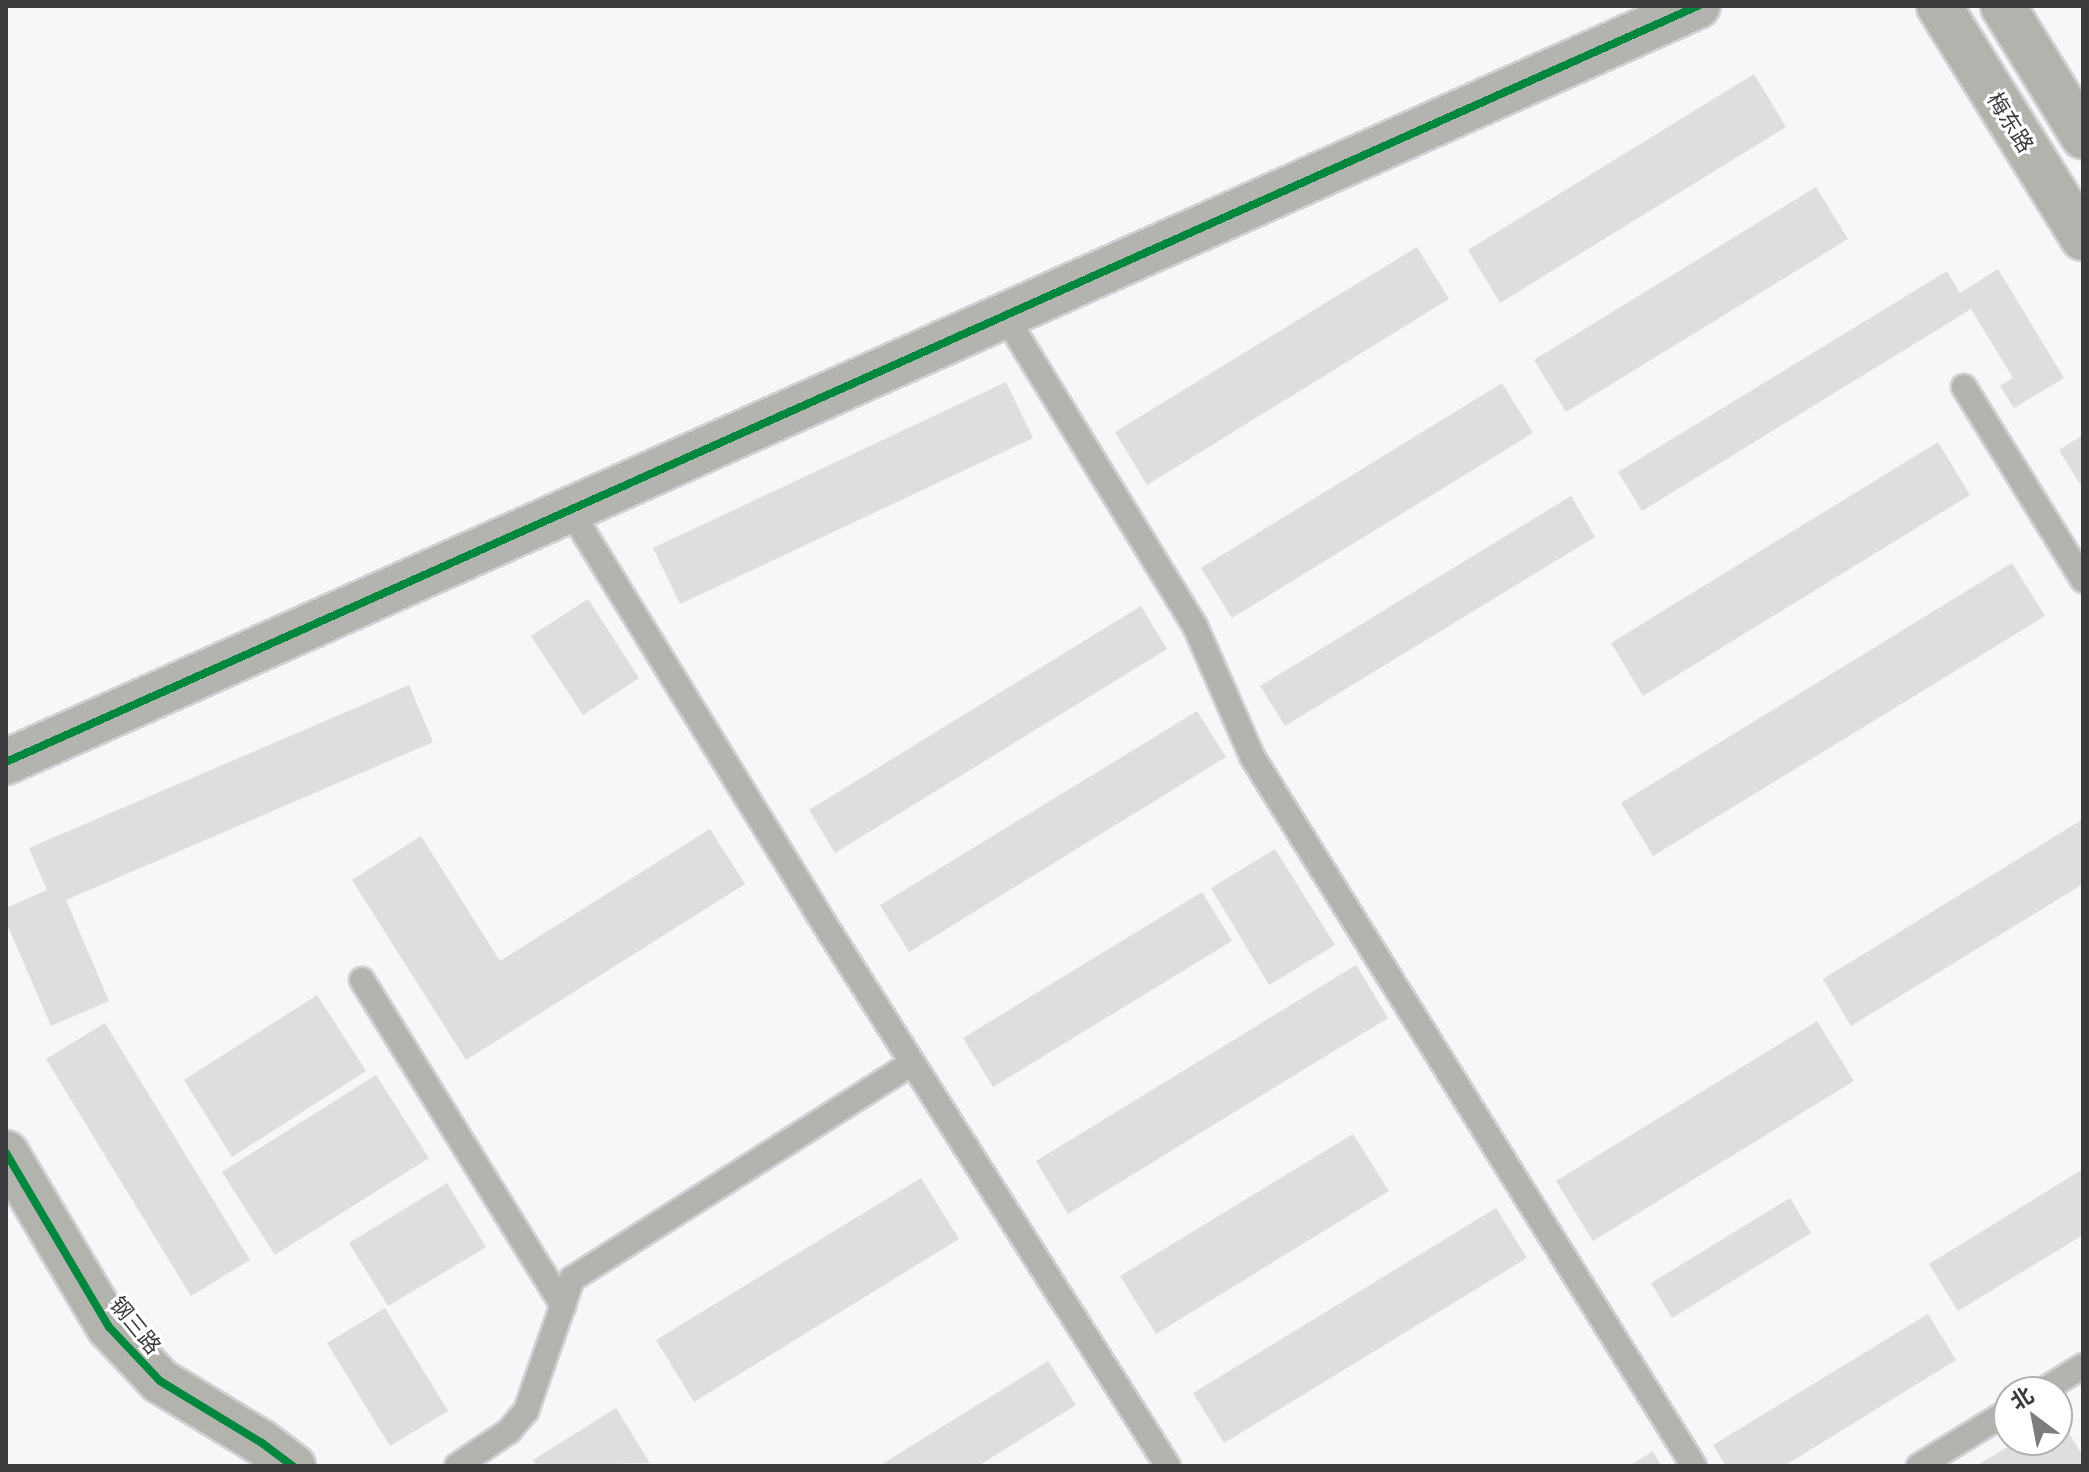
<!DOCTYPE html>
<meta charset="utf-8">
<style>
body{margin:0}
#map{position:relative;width:2089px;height:1472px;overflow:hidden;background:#f7f6f8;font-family:"Noto Sans","Noto Sans SC",sans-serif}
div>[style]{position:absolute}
.building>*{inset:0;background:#dfdedf}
.roads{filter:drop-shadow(2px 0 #d1d1d3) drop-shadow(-2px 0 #d1d1d3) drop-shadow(0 2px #d1d1d3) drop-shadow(0 -2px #d1d1d3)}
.lane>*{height:24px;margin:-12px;padding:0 12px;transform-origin:12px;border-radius:12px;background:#b3b4af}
.street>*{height:44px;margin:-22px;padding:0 22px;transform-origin:22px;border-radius:22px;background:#b3b4af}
.secondary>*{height:44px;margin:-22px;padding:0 22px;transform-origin:22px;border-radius:22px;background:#b3b3ae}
.cycleway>*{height:8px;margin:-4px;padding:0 4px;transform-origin:4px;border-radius:4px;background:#00873e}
span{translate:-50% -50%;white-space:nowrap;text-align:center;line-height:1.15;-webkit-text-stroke:6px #fff;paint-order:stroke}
.street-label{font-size:22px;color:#3b3b3d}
.frame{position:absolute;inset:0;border:8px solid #3b3b3d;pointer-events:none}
.north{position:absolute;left:1993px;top:1376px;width:80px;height:80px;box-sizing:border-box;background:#fff;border:2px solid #b1b1b1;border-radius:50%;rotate:328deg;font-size:22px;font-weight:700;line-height:32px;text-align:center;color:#3b3b3d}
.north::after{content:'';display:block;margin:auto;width:28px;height:36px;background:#7d7c7e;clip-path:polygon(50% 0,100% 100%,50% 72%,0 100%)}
</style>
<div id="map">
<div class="building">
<div style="clip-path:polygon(1754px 74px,1786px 127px,1500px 303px,1468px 250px)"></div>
<div style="clip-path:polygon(1816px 187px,1848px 239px,1566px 412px,1534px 360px)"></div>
<div style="clip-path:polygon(1417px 247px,1449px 299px,1147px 485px,1115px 432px)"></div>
<div style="clip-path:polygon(1998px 269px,2064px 378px,2014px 408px,2000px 386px,2013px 378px,1971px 309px,1642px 511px,1618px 472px,1947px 271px,1960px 293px)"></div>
<div style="clip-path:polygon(1006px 382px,1033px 438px,680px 604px,653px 548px)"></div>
<div style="clip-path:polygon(1502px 383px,1533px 433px,1232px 618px,1201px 568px)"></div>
<div style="clip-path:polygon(2083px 435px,2083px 489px,2059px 450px)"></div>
<div style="clip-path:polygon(1938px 442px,1970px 495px,1643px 696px,1611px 643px)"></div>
<div style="clip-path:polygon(1571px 496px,1595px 537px,1285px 726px,1260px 686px)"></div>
<div style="clip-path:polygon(2012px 563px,2045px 616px,1653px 856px,1621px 803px)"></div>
<div style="clip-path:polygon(588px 599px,639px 678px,583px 715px,531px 636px)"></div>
<div style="clip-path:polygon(1141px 606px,1167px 649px,835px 853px,809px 810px)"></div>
<div style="clip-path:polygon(409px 685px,433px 742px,66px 900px,109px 1001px,51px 1026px,6px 922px,6px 908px,47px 890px,29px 848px)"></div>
<div style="clip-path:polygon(1197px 711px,1226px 757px,909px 952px,880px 905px)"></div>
<div style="clip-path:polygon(2083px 819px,2083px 884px,1851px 1026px,1823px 979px)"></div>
<div style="clip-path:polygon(710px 829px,745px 884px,466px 1060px,352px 880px,421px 836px,500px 961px)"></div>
<div style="clip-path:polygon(1275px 849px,1335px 945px,1269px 985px,1211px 888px)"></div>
<div style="clip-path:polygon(1202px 892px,1232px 941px,993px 1087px,963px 1038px)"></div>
<div style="clip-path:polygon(1356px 965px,1388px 1018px,1068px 1214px,1036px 1161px)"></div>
<div style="clip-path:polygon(317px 995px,366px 1071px,232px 1157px,184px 1080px)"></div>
<div style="clip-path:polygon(1817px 1021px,1854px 1081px,1593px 1241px,1556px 1181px)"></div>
<div style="clip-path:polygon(105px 1023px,250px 1260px,191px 1296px,46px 1059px)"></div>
<div style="clip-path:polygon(376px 1075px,429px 1158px,275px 1255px,222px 1172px)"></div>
<div style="clip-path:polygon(1353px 1134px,1389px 1191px,1156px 1334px,1120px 1276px)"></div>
<div style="clip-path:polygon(2083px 1169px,2083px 1235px,1958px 1311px,1929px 1264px)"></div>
<div style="clip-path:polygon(921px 1178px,959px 1239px,694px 1402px,656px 1340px)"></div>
<div style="clip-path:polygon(447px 1183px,486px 1247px,388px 1306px,349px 1243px)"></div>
<div style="clip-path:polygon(1790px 1198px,1811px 1233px,1672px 1318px,1651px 1283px)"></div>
<div style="clip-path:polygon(1496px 1208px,1527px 1258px,1224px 1443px,1193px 1393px)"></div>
<div style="clip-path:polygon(385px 1308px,448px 1411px,390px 1446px,327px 1343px)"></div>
<div style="clip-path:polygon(1928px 1314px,1956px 1360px,1784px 1466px,1726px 1466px,1713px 1445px)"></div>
<div style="clip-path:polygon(1048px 1361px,1076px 1405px,978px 1466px,879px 1466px)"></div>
<div style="clip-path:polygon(616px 1408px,650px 1463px,537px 1466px,533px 1460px)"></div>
<div style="clip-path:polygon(2057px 1414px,2083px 1456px,2083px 1466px,1976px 1466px,2019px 1440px,2057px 1440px)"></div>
<div style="clip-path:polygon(1653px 1451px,1661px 1466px,1629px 1466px)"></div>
</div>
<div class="roads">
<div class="lane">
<div style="left:1005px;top:316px;width:364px;rotate:58.5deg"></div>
<div style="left:1195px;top:626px;width:144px;rotate:66.3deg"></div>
<div style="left:1253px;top:758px;width:834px;rotate:58.08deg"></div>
<div style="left:1964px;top:387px;width:227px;rotate:58.3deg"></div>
<div style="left:570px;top:510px;width:468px;rotate:58.4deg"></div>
<div style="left:815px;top:909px;width:659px;rotate:57.64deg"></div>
<div style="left:362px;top:980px;width:383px;rotate:58.3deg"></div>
<div style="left:2041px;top:1392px;width:49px;rotate:-31.8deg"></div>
<div style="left:457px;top:1466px;width:63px;rotate:-33.9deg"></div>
<div style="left:509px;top:1431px;width:26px;rotate:-50deg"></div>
<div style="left:526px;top:1411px;width:140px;rotate:-70.8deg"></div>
<div style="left:572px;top:1279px;width:403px;rotate:-32.4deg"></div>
<div style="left:1919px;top:1466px;width:105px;rotate:-31.4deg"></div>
</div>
<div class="street">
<div style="left:6px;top:762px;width:1853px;rotate:-24.08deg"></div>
</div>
<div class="secondary">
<div style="left:1939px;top:6px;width:273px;rotate:58.2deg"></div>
<div style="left:2003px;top:6px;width:153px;rotate:58.4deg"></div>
<div style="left:6px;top:1153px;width:202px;rotate:59.4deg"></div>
<div style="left:109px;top:1327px;width:74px;rotate:46.6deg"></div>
<div style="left:160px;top:1381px;width:119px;rotate:31.3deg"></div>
<div style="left:262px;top:1443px;width:39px;rotate:37deg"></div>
</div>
</div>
<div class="cycleway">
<div style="left:6px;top:762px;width:1853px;rotate:-24.08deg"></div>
<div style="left:6px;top:1153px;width:202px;rotate:59.4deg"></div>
<div style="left:109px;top:1327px;width:74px;rotate:46.6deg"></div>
<div style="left:160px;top:1381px;width:119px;rotate:31.3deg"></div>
<div style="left:262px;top:1443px;width:39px;rotate:37deg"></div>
</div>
<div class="street-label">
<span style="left:2011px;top:122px;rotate:58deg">梅东路</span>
<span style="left:136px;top:1325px;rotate:51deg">钢三路</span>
</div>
<div class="frame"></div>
<div class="north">北</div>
</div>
